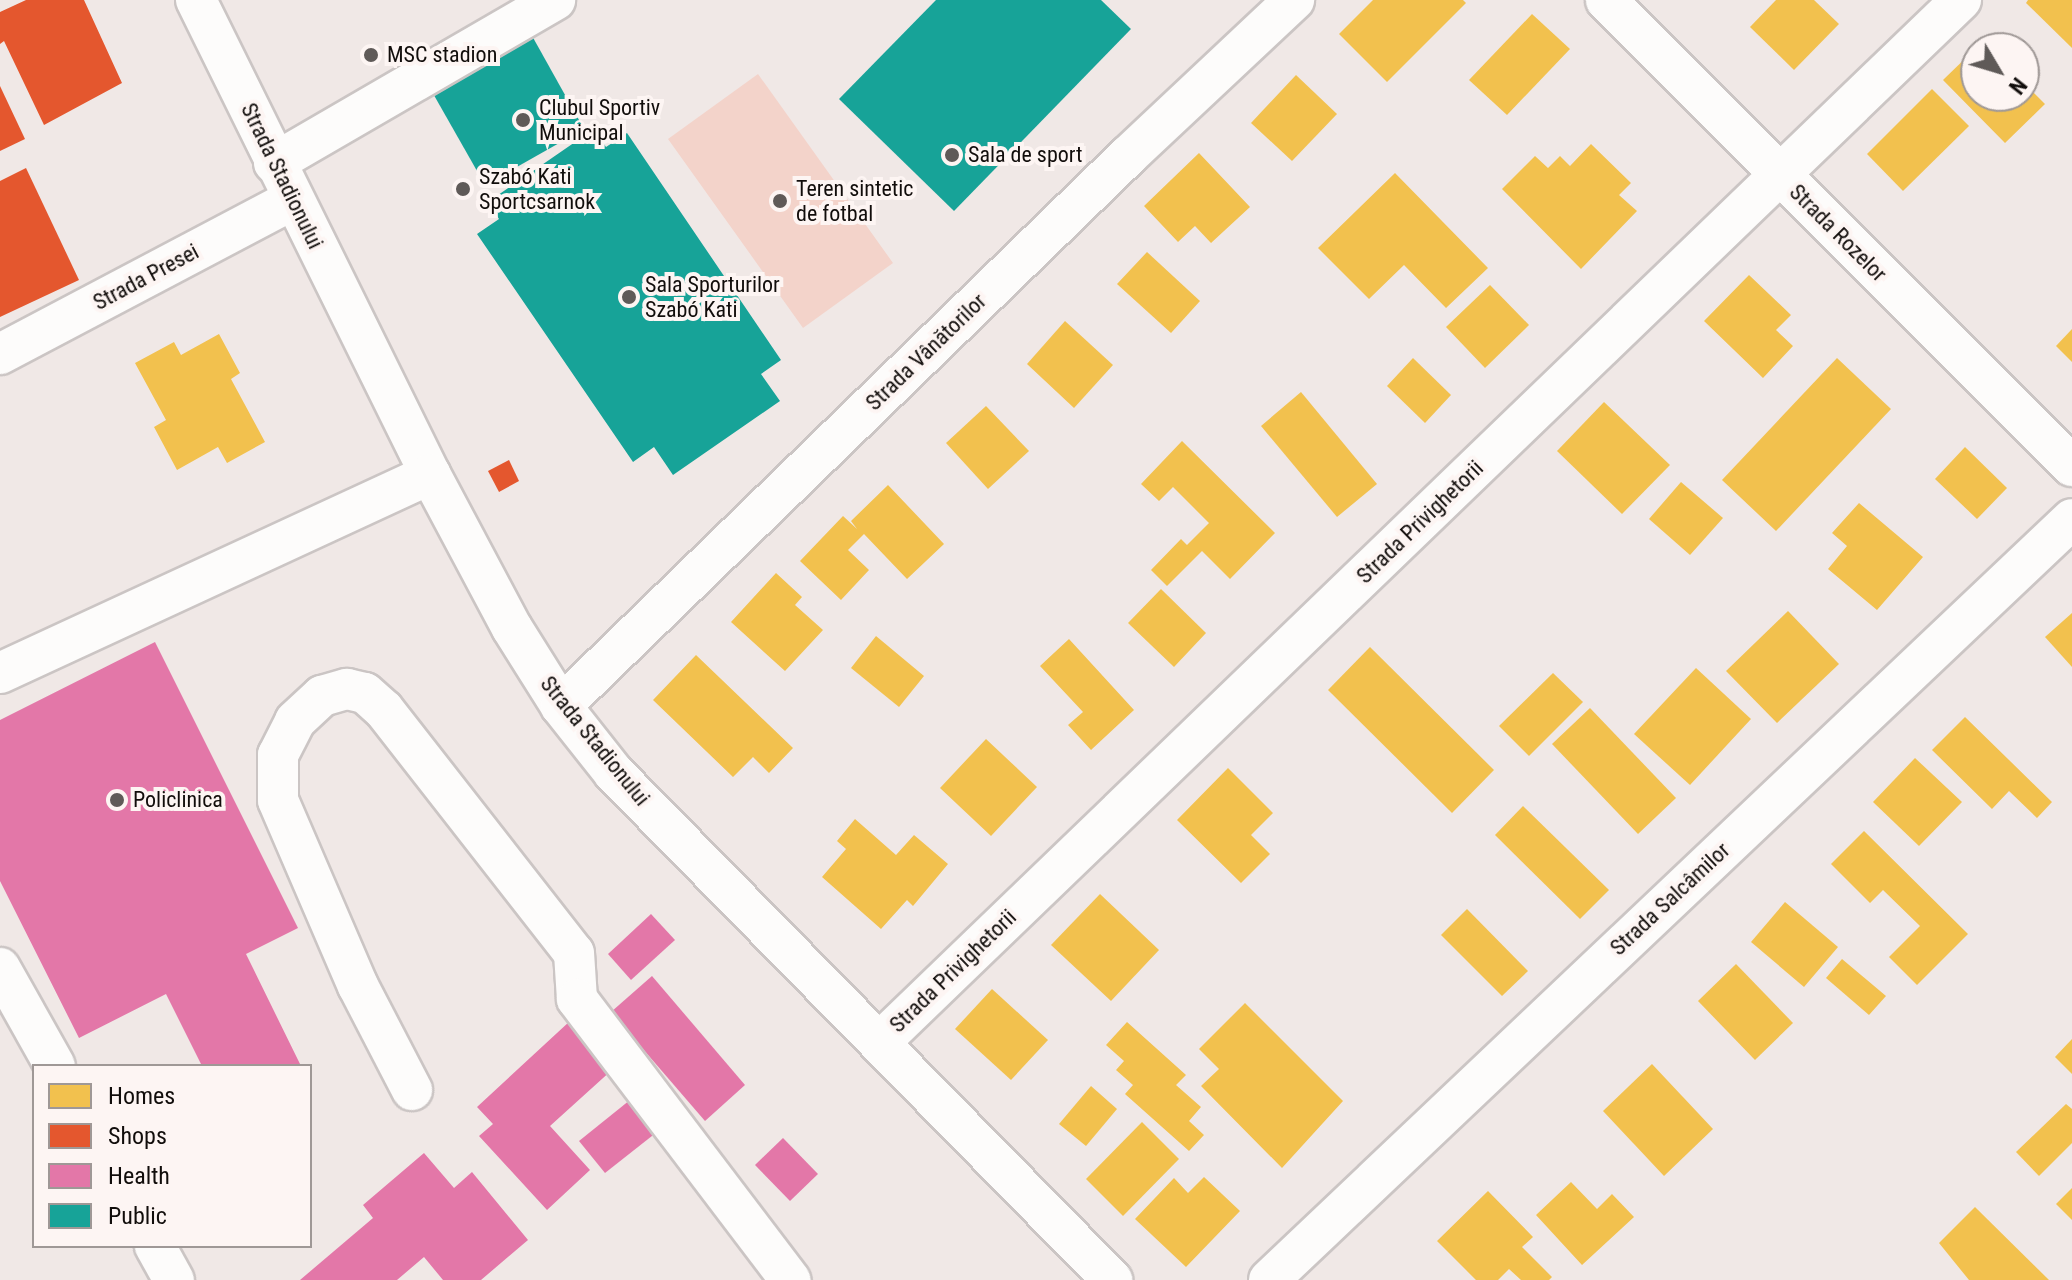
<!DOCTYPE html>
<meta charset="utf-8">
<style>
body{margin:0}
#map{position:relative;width:2072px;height:1280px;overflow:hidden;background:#f0e8e6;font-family:"Roboto Condensed",sans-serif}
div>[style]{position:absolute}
.green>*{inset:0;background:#f3d3ca}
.homes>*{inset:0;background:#f2c14e}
.shops>*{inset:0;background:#e4572e}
.health>*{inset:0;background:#e377a8}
.public>*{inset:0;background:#17a398}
.roads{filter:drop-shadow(2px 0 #cbc5c4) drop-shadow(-2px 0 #cbc5c4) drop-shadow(0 2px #cbc5c4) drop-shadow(0 -2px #cbc5c4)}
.minor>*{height:40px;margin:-20px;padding:0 20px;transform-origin:20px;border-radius:20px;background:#fdfcfb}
.dots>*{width:22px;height:22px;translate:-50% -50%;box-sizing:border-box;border:4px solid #fdf5f3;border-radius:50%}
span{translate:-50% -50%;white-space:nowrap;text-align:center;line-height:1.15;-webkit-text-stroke:8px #fdf5f3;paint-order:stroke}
.poi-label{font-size:22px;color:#110d0b}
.left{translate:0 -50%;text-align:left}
.street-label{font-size:22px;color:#110d0b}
.legend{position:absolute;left:32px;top:1064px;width:280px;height:184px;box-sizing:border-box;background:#fdf5f3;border:2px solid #9f9896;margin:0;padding:10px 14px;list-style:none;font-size:24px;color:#110d0b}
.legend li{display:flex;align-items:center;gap:16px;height:40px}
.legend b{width:40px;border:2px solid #9f9896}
.north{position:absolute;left:1960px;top:32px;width:80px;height:80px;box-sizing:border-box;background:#fdf5f3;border:2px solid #9f9896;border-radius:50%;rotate:128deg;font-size:22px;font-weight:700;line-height:32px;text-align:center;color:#110d0b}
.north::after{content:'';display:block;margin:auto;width:28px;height:36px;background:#5f5a58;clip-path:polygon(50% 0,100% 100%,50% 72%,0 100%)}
</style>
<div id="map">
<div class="green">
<div style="clip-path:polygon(758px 74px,893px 263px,803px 328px,668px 139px)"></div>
</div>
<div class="homes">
<div style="clip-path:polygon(1373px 0,1463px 0,1466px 3px,1387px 82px,1339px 34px)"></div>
<div style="clip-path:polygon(1776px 0,1814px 0,1839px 24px,1794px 70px,1750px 27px)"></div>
<div style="clip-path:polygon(2028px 0,2072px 0,2072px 48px,2026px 3px)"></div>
<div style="clip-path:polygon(1532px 14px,1570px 49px,1507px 115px,1469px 80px)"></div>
<div style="clip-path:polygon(1976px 48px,1976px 96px,2024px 96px,2024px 83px,2045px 104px,2005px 143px,1943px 80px)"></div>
<div style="clip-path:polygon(1296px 75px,1337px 114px,1292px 161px,1251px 123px)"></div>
<div style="clip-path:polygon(1932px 89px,1969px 126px,1903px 191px,1867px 154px)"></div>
<div style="clip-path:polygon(1591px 144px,1631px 183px,1619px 195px,1637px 211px,1581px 269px,1502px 189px,1535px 156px,1548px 168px,1560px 156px,1570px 166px)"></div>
<div style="clip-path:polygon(1199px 153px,1250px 207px,1211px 243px,1195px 226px,1178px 242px,1144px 206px)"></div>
<div style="clip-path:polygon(1395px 173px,1488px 268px,1446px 308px,1404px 265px,1369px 299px,1318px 248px)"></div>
<div style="clip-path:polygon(1147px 252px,1200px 301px,1171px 333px,1117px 284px)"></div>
<div style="clip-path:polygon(1749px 275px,1791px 315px,1776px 330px,1793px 346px,1763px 378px,1704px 321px)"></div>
<div style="clip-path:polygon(1490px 285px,1529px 325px,1485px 368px,1446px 327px)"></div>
<div style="clip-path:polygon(1065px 321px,1113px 365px,1074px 408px,1027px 364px)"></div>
<div style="clip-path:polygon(2072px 329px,2072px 362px,2056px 346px)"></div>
<div style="clip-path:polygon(219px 334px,240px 373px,231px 379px,265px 442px,227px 463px,218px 447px,177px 470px,154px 427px,166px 420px,135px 363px,174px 342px,181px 355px)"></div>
<div style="clip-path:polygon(1413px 358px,1451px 395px,1425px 423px,1387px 386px)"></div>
<div style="clip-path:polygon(1837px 358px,1891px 409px,1776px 531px,1722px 480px)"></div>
<div style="clip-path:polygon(1301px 392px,1377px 484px,1337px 517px,1261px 426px)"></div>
<div style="clip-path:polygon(1604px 402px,1670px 465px,1622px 514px,1557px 451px)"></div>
<div style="clip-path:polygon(986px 406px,1029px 451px,988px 489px,946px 443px)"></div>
<div style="clip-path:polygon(1182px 441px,1275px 533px,1230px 579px,1202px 551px,1167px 586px,1151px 570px,1181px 539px,1187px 545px,1209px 523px,1173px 487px,1159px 501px,1141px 484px)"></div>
<div style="clip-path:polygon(1965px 447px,2007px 488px,1977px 519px,1935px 479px)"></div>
<div style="clip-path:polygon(1681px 482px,1723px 518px,1690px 555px,1649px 519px)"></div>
<div style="clip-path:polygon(888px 485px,944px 544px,907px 579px,864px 534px,848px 550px,869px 570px,841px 600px,800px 561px,843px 516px,857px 529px,851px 521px)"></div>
<div style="clip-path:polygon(1859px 503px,1923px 557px,1877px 610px,1828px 569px,1847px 546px,1832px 533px)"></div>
<div style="clip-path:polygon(776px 573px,802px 597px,795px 605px,823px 630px,785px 671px,731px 622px)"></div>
<div style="clip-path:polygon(1161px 589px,1206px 633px,1174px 667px,1128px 623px)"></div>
<div style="clip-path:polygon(1788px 611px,1839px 664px,1777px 723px,1726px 671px)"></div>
<div style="clip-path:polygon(2072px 613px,2072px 667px,2045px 637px)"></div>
<div style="clip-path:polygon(876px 636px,924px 676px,899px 707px,851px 668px)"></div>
<div style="clip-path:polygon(1069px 639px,1134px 710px,1091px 750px,1068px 725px,1083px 712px,1040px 666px)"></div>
<div style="clip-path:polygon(1370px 647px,1494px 770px,1452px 813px,1328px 690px)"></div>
<div style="clip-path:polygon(696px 655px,793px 748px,769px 773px,753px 757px,733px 777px,653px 700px)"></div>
<div style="clip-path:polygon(1696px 668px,1751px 719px,1690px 785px,1634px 734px)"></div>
<div style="clip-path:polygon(1553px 673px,1583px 702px,1529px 756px,1499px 726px)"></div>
<div style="clip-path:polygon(1590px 708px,1676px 798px,1638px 834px,1552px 744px)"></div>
<div style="clip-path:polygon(1965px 717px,2052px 802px,2037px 818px,2009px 791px,1992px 809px,1932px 750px)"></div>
<div style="clip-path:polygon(986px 739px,1037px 787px,991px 836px,940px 788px)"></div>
<div style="clip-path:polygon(1915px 758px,1962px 802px,1919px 846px,1873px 802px)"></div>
<div style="clip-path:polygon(1228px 768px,1273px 813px,1251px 835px,1270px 854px,1241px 883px,1177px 820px)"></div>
<div style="clip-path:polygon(1523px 806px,1609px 890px,1580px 919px,1495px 835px)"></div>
<div style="clip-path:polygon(855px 819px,896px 855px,914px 835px,948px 864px,913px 906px,907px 900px,881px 929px,822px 877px,846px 849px,837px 841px)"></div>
<div style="clip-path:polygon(1864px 831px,1968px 934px,1917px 985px,1889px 957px,1920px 926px,1883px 890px,1870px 903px,1831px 864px)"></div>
<div style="clip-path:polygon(1100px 894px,1159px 950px,1111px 1001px,1051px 945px)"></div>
<div style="clip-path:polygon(1785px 902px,1838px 947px,1804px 987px,1751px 942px)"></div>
<div style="clip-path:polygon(1467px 909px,1528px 971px,1502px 996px,1441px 935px)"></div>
<div style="clip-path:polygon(1842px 959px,1886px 996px,1869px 1015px,1826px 978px)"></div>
<div style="clip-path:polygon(1736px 964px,1793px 1023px,1755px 1060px,1698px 1001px)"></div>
<div style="clip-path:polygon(992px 989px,1048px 1040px,1011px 1080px,955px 1029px)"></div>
<div style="clip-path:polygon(1245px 1003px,1343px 1101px,1282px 1168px,1201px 1086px,1219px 1069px,1199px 1049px)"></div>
<div style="clip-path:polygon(1127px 1022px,1186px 1075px,1176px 1085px,1201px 1107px,1189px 1121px,1204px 1135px,1189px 1151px,1125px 1094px,1133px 1085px,1116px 1070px,1124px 1061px,1106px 1045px)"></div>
<div style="clip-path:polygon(2072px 1039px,2072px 1074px,2055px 1057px)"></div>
<div style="clip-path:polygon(1652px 1064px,1713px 1129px,1664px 1176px,1603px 1111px)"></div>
<div style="clip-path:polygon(1091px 1086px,1117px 1109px,1086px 1146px,1059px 1124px)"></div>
<div style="clip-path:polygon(2066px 1104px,2072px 1109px,2072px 1143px,2039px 1176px,2016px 1152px)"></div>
<div style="clip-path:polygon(1142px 1122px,1179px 1159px,1123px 1216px,1086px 1179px)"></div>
<div style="clip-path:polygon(1204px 1177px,1240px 1211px,1186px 1267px,1135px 1219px,1174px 1178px,1188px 1193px)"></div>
<div style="clip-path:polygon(1571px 1182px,1597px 1209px,1612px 1194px,1634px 1217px,1582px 1265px,1536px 1215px)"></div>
<div style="clip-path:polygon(2072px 1188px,2072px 1220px,2056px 1204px)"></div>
<div style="clip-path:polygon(1488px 1191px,1533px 1237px,1522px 1247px,1552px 1277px,1549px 1280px,1521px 1280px,1509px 1269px,1498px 1280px,1476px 1280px,1437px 1241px)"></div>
<div style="clip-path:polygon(1975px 1207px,2049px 1280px,1969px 1280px,1939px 1243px)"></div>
</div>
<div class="shops">
<div style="clip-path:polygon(26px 0,84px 0,122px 83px,44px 125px,4px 41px,0 44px,0 12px)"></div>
<div style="clip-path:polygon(0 86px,25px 139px,0 151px)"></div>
<div style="clip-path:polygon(26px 168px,79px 280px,0 317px,0 181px)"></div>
<div style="clip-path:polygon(509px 460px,519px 481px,499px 492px,488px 471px)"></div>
</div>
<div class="health">
<div style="clip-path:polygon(155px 642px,298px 928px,246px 954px,301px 1066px,202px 1066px,166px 994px,79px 1038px,0 881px,0 720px)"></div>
<div style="clip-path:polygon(651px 914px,675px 940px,631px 980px,608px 954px)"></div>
<div style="clip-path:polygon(652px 976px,745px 1085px,705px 1121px,611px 1012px)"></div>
<div style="clip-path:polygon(570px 1021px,613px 1069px,550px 1126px,590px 1170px,547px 1210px,479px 1136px,493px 1124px,477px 1107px)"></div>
<div style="clip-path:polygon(630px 1100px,657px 1132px,605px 1173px,579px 1141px)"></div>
<div style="clip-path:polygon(783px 1138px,818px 1174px,790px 1201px,755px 1165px)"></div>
<div style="clip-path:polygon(424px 1153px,454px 1188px,472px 1172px,528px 1240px,481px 1280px,443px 1280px,424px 1257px,397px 1280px,300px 1280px,373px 1218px,363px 1205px)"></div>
</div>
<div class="public">
<div style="clip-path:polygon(936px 0,1101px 0,1131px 29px,954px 211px,839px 99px)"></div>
<div style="clip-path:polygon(531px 34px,584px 129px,485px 185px,431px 90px)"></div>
<div style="clip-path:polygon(594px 129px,606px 147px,627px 133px,781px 360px,761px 374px,780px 401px,673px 475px,654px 447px,633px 462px,477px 234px,499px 219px,488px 202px)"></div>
</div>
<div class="roads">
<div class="minor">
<div style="left:196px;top:0;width:529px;rotate:63.73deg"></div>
<div style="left:430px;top:474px;width:174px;rotate:62deg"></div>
<div style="left:512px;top:628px;width:92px;rotate:57.9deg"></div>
<div style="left:561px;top:706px;width:85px;rotate:51.7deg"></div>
<div style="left:614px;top:773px;width:711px;rotate:45.51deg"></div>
<div style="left:1606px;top:0;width:659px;rotate:45deg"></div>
<div style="left:274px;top:163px;width:325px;rotate:-30.1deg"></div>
<div style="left:0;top:354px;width:330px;rotate:-27.8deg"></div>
<div style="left:0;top:673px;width:474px;rotate:-24.8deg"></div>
<div style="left:561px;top:706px;width:790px;rotate:-44.13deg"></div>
<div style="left:1128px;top:156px;width:228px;rotate:-43.2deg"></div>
<div style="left:0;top:968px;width:112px;rotate:60.7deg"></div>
<div style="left:879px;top:1043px;width:1503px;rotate:-43.95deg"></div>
<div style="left:412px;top:1090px;width:117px;rotate:-117.4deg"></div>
<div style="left:358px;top:986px;width:202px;rotate:-113.3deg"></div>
<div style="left:278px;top:800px;width:45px;rotate:-90deg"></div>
<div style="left:278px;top:755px;width:38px;rotate:-63deg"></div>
<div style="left:295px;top:721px;width:37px;rotate:-43deg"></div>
<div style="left:322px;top:696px;width:26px;rotate:-16deg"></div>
<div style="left:347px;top:689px;width:18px;rotate:13deg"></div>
<div style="left:365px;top:693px;width:25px;rotate:42deg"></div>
<div style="left:384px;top:710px;width:308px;rotate:52deg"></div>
<div style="left:574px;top:953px;width:46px;rotate:86.3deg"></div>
<div style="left:577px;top:999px;width:353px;rotate:52.8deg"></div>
<div style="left:155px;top:1246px;width:39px;rotate:61deg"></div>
<div style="left:1269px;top:1280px;width:1106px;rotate:-43.46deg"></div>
</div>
</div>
<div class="dots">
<div style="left:371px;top:55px;background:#5f5a58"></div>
<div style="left:523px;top:120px;background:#5f5a58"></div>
<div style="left:952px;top:155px;background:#5f5a58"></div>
<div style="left:463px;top:189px;background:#5f5a58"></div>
<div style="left:780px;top:201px;background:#5f5a58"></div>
<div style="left:629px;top:297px;background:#5f5a58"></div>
<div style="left:117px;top:800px;background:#5f5a58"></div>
</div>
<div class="poi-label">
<span class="left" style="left:387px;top:55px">MSC stadion</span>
<span class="left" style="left:539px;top:120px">Clubul Sportiv<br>Municipal</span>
<span class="left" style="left:968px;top:155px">Sala de sport</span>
<span class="left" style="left:479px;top:189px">Szabó Kati<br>Sportcsarnok</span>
<span class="left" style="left:796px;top:201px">Teren sintetic<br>de fotbal</span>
<span class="left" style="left:645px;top:297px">Sala Sporturilor<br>Szabó Kati</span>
<span class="left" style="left:133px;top:800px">Policlinica</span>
</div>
<div class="street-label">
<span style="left:282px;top:176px;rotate:64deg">Strada Stadionului</span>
<span style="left:1838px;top:233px;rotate:45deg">Strada Rozelor</span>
<span style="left:146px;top:277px;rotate:-28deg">Strada Presei</span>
<span style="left:926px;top:352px;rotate:-44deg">Strada Vânătorilor</span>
<span style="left:1420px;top:522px;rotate:-44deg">Strada Privighetorii</span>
<span style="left:595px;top:741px;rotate:51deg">Strada Stadionului</span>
<span style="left:1670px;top:899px;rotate:-43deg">Strada Salcâmilor</span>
<span style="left:953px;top:971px;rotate:-44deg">Strada Privighetorii</span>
</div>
<ul class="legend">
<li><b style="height:22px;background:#f2c14e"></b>Homes</li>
<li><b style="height:22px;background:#e4572e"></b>Shops</li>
<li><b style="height:22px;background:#e377a8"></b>Health</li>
<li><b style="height:22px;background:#17a398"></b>Public</li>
</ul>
<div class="north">N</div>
</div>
